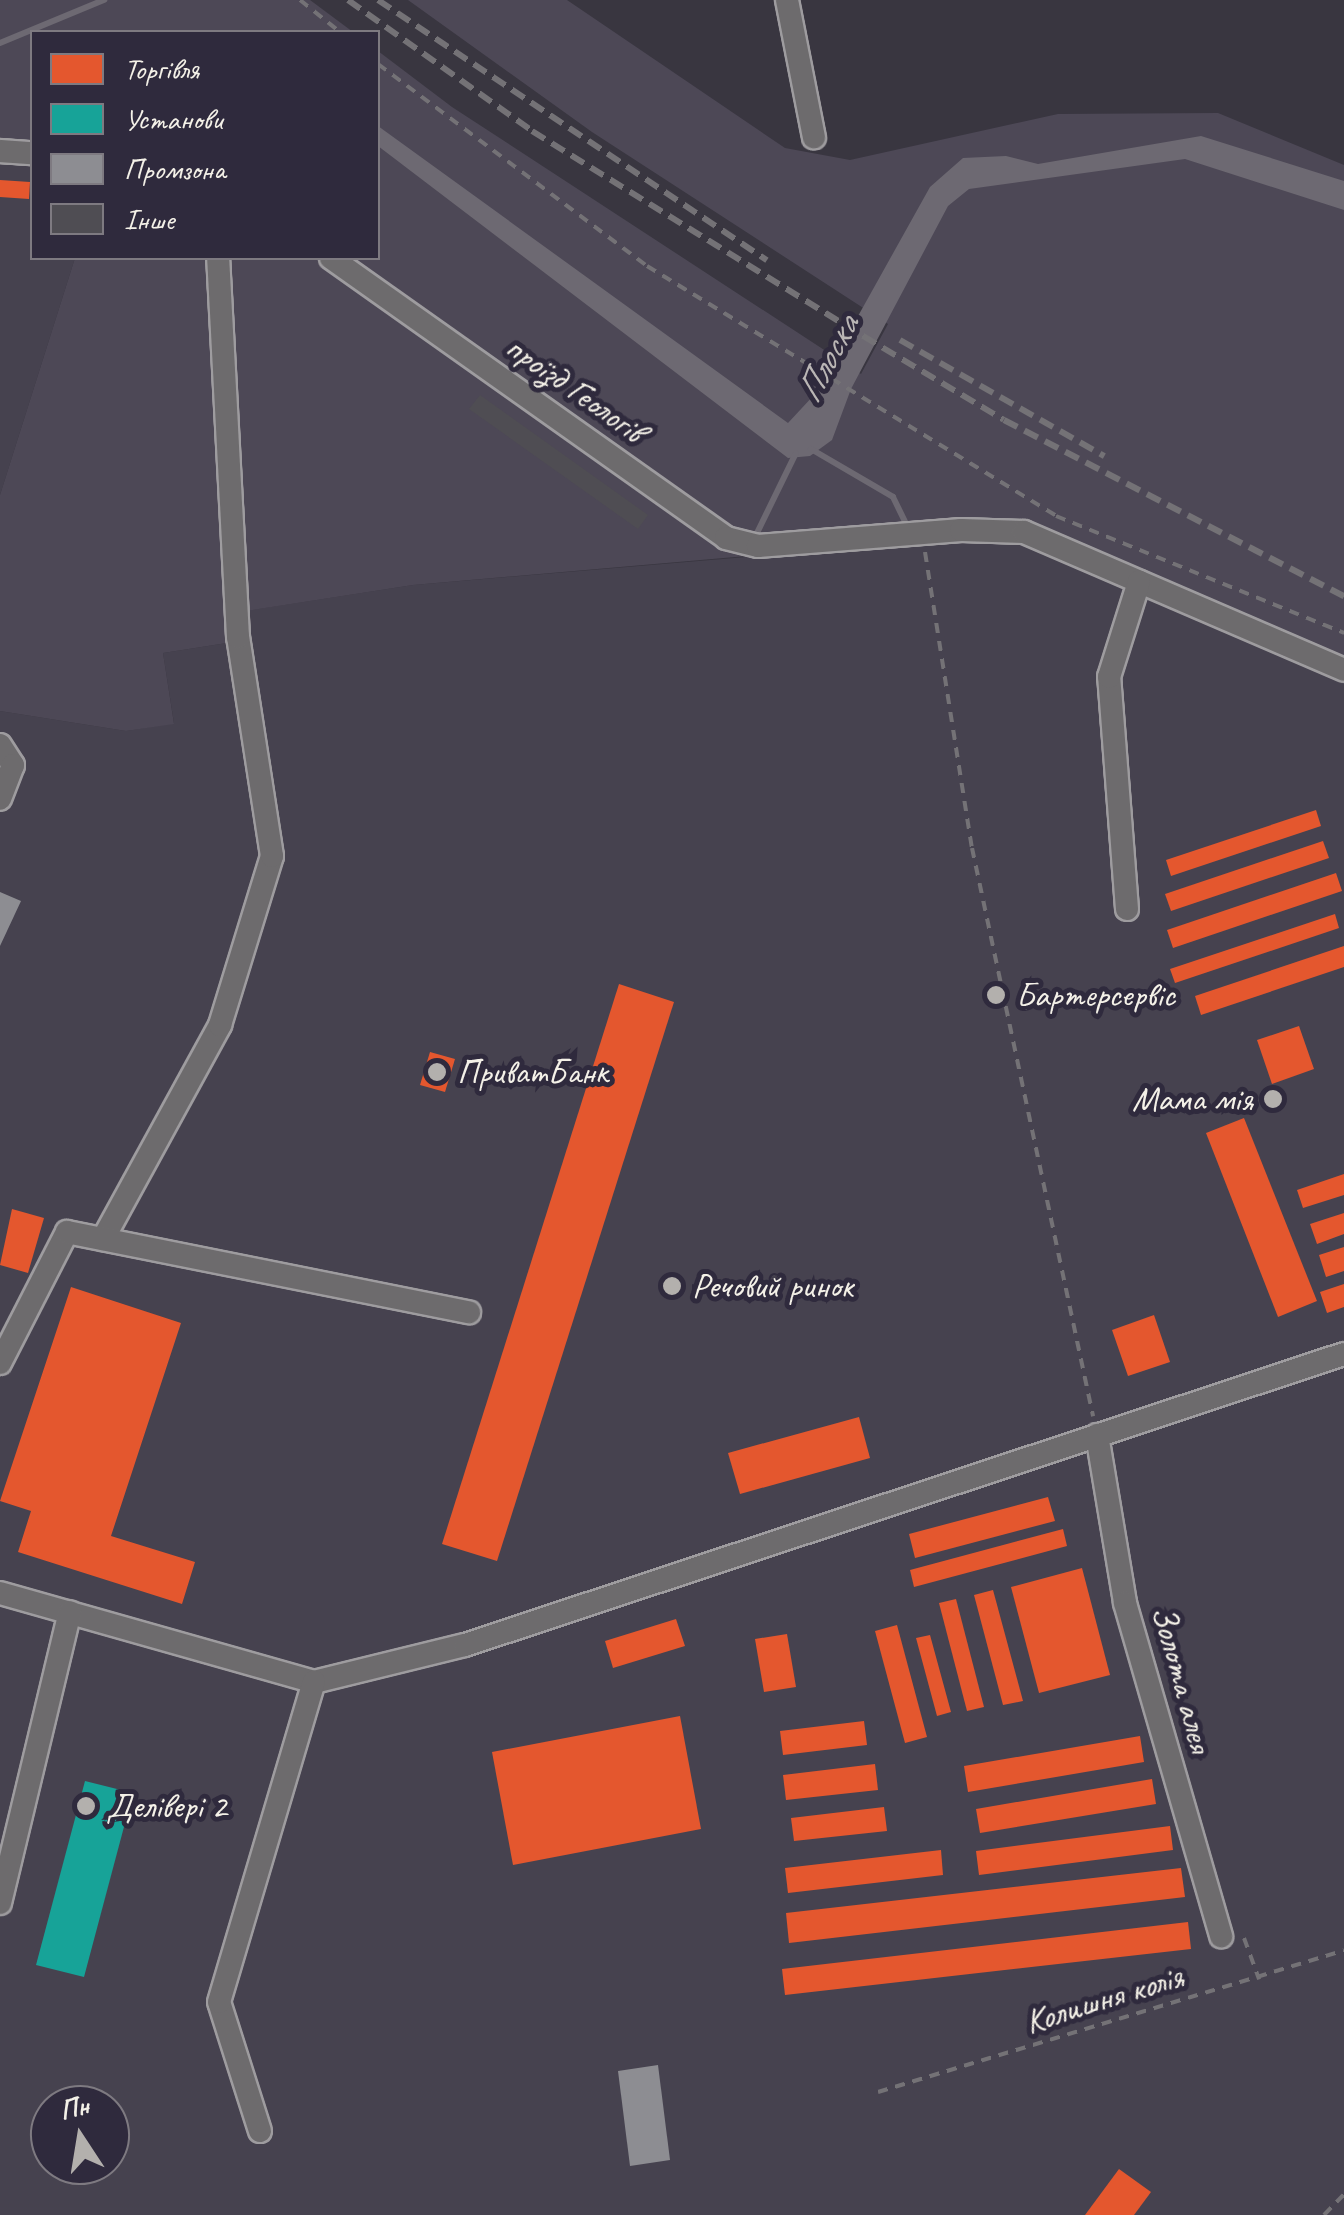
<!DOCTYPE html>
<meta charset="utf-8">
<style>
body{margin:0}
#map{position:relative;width:1344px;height:2215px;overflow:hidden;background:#393640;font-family:Caveat,sans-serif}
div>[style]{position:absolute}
.built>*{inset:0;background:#46424f}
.green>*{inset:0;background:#4d4856}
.water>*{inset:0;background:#6d6972}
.shops>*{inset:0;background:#e4572e}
.public>*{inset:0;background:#17a398}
.industry>*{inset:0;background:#8d8d92}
.stream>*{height:6px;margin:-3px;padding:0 3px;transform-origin:3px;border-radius:3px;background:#6d6972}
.building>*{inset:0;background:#4f4d53}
.path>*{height:4px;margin-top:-2px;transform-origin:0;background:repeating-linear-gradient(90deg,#747276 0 10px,transparent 0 18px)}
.roads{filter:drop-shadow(2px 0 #9e9c9f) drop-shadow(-2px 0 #9e9c9f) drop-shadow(0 2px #9e9c9f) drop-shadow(0 -2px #9e9c9f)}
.minor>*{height:22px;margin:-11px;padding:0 11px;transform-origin:11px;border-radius:11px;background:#6d6b6d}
.rail>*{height:6px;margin-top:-3px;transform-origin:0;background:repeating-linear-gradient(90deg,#747276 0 15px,transparent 0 23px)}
.dots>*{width:28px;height:28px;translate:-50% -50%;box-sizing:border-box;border:5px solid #2f2a3d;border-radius:50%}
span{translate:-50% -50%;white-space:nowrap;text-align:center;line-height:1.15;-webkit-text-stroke:10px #2f2a3d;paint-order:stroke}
.street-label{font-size:35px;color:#f4f1e8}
.poi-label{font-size:35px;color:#f4f1e8}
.left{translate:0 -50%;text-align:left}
.right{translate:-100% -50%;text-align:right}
.water-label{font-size:38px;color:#bab6b5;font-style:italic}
.legend{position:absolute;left:30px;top:30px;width:350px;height:230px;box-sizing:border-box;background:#2f2a3d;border:2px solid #7e7a81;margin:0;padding:12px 18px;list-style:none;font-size:30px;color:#f4f1e8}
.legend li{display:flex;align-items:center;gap:20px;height:50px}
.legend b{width:50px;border:2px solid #7e7a81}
.north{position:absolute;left:30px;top:2085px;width:100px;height:100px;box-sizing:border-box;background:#2f2a3d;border:2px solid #7e7a81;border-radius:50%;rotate:348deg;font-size:28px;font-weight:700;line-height:40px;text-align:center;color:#f4f1e8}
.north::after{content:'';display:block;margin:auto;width:35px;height:45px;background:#b3b0ad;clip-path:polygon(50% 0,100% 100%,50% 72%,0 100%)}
</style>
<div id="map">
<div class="built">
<div style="clip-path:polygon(0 161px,32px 163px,32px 258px,75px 258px,0 495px)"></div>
<div style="clip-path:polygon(evenodd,962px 539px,1021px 542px,1344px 681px,1344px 2215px,0 2215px,0 711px,126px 731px,174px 723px,163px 653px,246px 640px,245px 611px,413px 585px,962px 539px,50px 2105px,110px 2105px,110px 2165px,50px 2165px,50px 2105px)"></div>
</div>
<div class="green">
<div style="clip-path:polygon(0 0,310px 0,353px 32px,32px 32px,32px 145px,0 144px)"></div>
<div style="clip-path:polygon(408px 0,567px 0,785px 148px,850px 160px,1058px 114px,1218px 113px,1344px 165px,1344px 670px,1024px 532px,413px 585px,246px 611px,246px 640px,163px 653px,174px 724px,126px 731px,0 711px,0 495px,75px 258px,378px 258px,378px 51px,452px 107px,861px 374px,888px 324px,592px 132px)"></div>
</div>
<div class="water">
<div style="clip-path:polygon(378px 126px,788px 423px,814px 395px,930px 187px,963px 158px,1006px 156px,1038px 164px,1201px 136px,1344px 181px,1344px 210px,1185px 159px,969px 189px,948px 206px,851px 389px,832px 440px,810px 456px,788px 458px,378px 146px)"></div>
</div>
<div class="shops">
<div style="clip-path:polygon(0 180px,30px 182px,29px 199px,0 197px)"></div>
<div style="clip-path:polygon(1316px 810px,1321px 826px,1171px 876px,1166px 860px)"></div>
<div style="clip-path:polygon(1323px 841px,1329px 858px,1171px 911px,1165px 894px)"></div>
<div style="clip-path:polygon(1336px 873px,1342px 891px,1173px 948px,1167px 930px)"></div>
<div style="clip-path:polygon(1335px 914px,1339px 928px,1175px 983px,1170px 969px)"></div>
<div style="clip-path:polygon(1344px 946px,1344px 967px,1201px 1015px,1195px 996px)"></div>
<div style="clip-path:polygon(619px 984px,674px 1002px,497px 1561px,442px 1544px)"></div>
<div style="clip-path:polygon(1299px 1026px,1314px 1069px,1272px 1084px,1257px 1040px)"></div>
<div style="clip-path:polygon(430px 1052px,455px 1059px,445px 1092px,420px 1085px)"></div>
<div style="clip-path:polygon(1244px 1118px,1317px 1301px,1278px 1317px,1206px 1133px)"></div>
<div style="clip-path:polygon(1344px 1174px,1344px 1195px,1303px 1208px,1297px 1190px)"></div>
<div style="clip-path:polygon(12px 1209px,44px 1218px,28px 1273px,0 1265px)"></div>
<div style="clip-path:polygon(1344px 1213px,1344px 1234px,1317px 1244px,1310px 1224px)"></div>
<div style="clip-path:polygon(1344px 1247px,1344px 1271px,1326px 1277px,1319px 1255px)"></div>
<div style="clip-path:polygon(1344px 1284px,1344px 1307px,1327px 1313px,1320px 1292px)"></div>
<div style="clip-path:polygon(71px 1287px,181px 1323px,111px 1536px,195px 1562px,182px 1604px,18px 1552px,31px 1511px,0 1501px)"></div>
<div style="clip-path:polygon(1154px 1315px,1170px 1362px,1128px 1376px,1112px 1330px)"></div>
<div style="clip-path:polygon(859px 1417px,870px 1458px,740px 1494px,728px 1453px)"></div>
<div style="clip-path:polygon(1048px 1497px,1055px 1521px,915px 1558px,909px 1534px)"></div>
<div style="clip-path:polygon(1063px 1529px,1067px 1546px,914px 1587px,910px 1570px)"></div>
<div style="clip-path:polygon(1082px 1568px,1110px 1675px,1039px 1693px,1011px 1587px)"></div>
<div style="clip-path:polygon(993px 1590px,1023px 1701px,1003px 1705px,974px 1595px)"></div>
<div style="clip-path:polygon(956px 1599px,984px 1707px,967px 1711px,939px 1603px)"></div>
<div style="clip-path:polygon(676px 1619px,685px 1646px,613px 1668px,605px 1641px)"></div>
<div style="clip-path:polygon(897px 1625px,927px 1737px,905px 1743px,875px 1631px)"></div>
<div style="clip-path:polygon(787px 1634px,796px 1687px,764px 1692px,755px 1639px)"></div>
<div style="clip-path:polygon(930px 1635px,951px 1712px,937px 1716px,916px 1638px)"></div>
<div style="clip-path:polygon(680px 1716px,701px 1829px,513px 1865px,492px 1752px)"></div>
<div style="clip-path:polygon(864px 1721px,867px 1745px,783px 1755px,780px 1731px)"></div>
<div style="clip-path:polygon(1140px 1736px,1144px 1762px,968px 1792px,964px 1766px)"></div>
<div style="clip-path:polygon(875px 1764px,878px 1790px,786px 1800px,783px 1775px)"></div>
<div style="clip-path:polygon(1152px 1779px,1156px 1804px,980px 1833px,976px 1809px)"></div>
<div style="clip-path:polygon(884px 1807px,887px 1831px,794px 1841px,791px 1818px)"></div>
<div style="clip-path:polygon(1170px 1826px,1173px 1850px,979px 1875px,976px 1851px)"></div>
<div style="clip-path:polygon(941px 1850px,943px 1875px,788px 1893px,785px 1868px)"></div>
<div style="clip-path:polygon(1181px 1868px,1185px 1897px,789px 1943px,786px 1913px)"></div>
<div style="clip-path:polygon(1188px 1922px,1191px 1949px,785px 1995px,782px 1969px)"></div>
<div style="clip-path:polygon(1119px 2169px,1151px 2192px,1134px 2215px,1085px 2215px)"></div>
</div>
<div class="public">
<div style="clip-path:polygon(85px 1781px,133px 1793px,84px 1977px,36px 1965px)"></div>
</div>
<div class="industry">
<div style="clip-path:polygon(0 892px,21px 901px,0 946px)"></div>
<div style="clip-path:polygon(658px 2065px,670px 2160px,630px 2166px,618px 2071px)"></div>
</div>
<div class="stream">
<div style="left:0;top:43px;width:113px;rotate:-22.5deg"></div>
<div style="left:811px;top:449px;width:95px;rotate:30.3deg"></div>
<div style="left:893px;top:497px;width:30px;rotate:64deg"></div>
<div style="left:755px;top:537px;width:93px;rotate:-64deg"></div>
</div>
<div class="building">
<div style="clip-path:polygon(480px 395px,648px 515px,638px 529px,469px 409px)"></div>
</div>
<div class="path">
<div style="left:300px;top:0;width:51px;rotate:38.7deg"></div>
<div style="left:378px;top:64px;width:336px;rotate:36.9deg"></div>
<div style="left:647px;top:266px;width:479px;rotate:31.4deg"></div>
<div style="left:1056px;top:516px;width:311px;rotate:22.1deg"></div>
<div style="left:925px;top:552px;width:300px;rotate:81deg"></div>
<div style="left:972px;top:848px;width:581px;rotate:77.97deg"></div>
<div style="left:1244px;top:1938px;width:44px;rotate:69.9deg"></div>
<div style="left:878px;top:2092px;width:487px;rotate:-16.9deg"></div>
<div style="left:1324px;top:2215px;width:29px;rotate:-46deg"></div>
</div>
<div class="roads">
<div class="minor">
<div style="left:787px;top:0;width:140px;rotate:78.9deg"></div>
<div style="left:0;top:151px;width:32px;rotate:4deg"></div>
<div style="left:331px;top:258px;width:484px;rotate:35.3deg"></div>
<div style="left:726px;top:538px;width:33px;rotate:14deg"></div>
<div style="left:758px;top:546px;width:204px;rotate:-4.5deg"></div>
<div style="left:961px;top:530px;width:63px;rotate:1.8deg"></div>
<div style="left:1024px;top:532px;width:348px;rotate:23.3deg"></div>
<div style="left:0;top:745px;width:24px;rotate:57deg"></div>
<div style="left:13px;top:765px;width:36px;rotate:111deg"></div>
<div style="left:1127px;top:909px;width:233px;rotate:-94.4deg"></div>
<div style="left:1109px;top:677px;width:100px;rotate:-72.5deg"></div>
<div style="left:103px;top:1239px;width:244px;rotate:-61.3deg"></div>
<div style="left:220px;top:1025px;width:177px;rotate:-72.9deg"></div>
<div style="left:272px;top:856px;width:222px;rotate:-98.8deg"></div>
<div style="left:238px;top:637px;width:380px;rotate:-93deg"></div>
<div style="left:0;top:1363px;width:147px;rotate:-62.9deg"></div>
<div style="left:67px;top:1232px;width:410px;rotate:11.3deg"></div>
<div style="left:1097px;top:1435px;width:170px;rotate:80.5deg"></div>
<div style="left:1125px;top:1603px;width:347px;rotate:73.9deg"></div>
<div style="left:0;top:1593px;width:326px;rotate:15.8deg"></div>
<div style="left:314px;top:1682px;width:155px;rotate:-13.8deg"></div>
<div style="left:465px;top:1645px;width:926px;rotate:-18.32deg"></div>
<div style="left:0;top:1903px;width:299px;rotate:-76.5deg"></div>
<div style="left:260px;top:2131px;width:135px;rotate:-107.6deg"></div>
<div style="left:219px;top:2002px;width:334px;rotate:-73.5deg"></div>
</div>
</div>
<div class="rail">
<div style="left:348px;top:0;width:226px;rotate:35.4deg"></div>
<div style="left:532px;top:131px;width:366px;rotate:31.8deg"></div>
<div style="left:843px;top:324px;width:187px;rotate:30.8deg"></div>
<div style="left:1004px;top:420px;width:383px;rotate:27.4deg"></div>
<div style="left:378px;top:0;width:468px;rotate:33.8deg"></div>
<div style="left:900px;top:340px;width:235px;rotate:29.6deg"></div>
</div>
<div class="dots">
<div style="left:996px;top:995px;background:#b3b0ad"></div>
<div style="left:437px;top:1072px;background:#b3b0ad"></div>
<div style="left:1273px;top:1099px;background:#b3b0ad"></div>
<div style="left:672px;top:1286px;background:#b3b0ad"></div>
<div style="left:86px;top:1806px;background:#b3b0ad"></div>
</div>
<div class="street-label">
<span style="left:575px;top:389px;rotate:35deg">проїзд Геологів</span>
<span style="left:1182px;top:1679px;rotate:75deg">Золота алея</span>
<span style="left:1104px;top:1999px;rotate:-17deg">Колишня колія</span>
</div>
<div class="poi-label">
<span class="left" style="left:1016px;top:995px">Бартерсервіс</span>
<span class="left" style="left:457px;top:1072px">ПриватБанк</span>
<span class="right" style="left:1253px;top:1099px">Мама мія</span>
<span class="left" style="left:692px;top:1286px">Речовий ринок</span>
<span class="left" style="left:106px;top:1806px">Делівері 2</span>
</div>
<div class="water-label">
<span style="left:827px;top:359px;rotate:-62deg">Плоска</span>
</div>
<ul class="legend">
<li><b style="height:28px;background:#e4572e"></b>Торгівля</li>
<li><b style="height:28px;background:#17a398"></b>Установи</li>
<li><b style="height:28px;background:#8d8d92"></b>Промзона</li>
<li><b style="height:28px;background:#4f4d53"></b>Інше</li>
</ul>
<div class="north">Пн</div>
</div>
